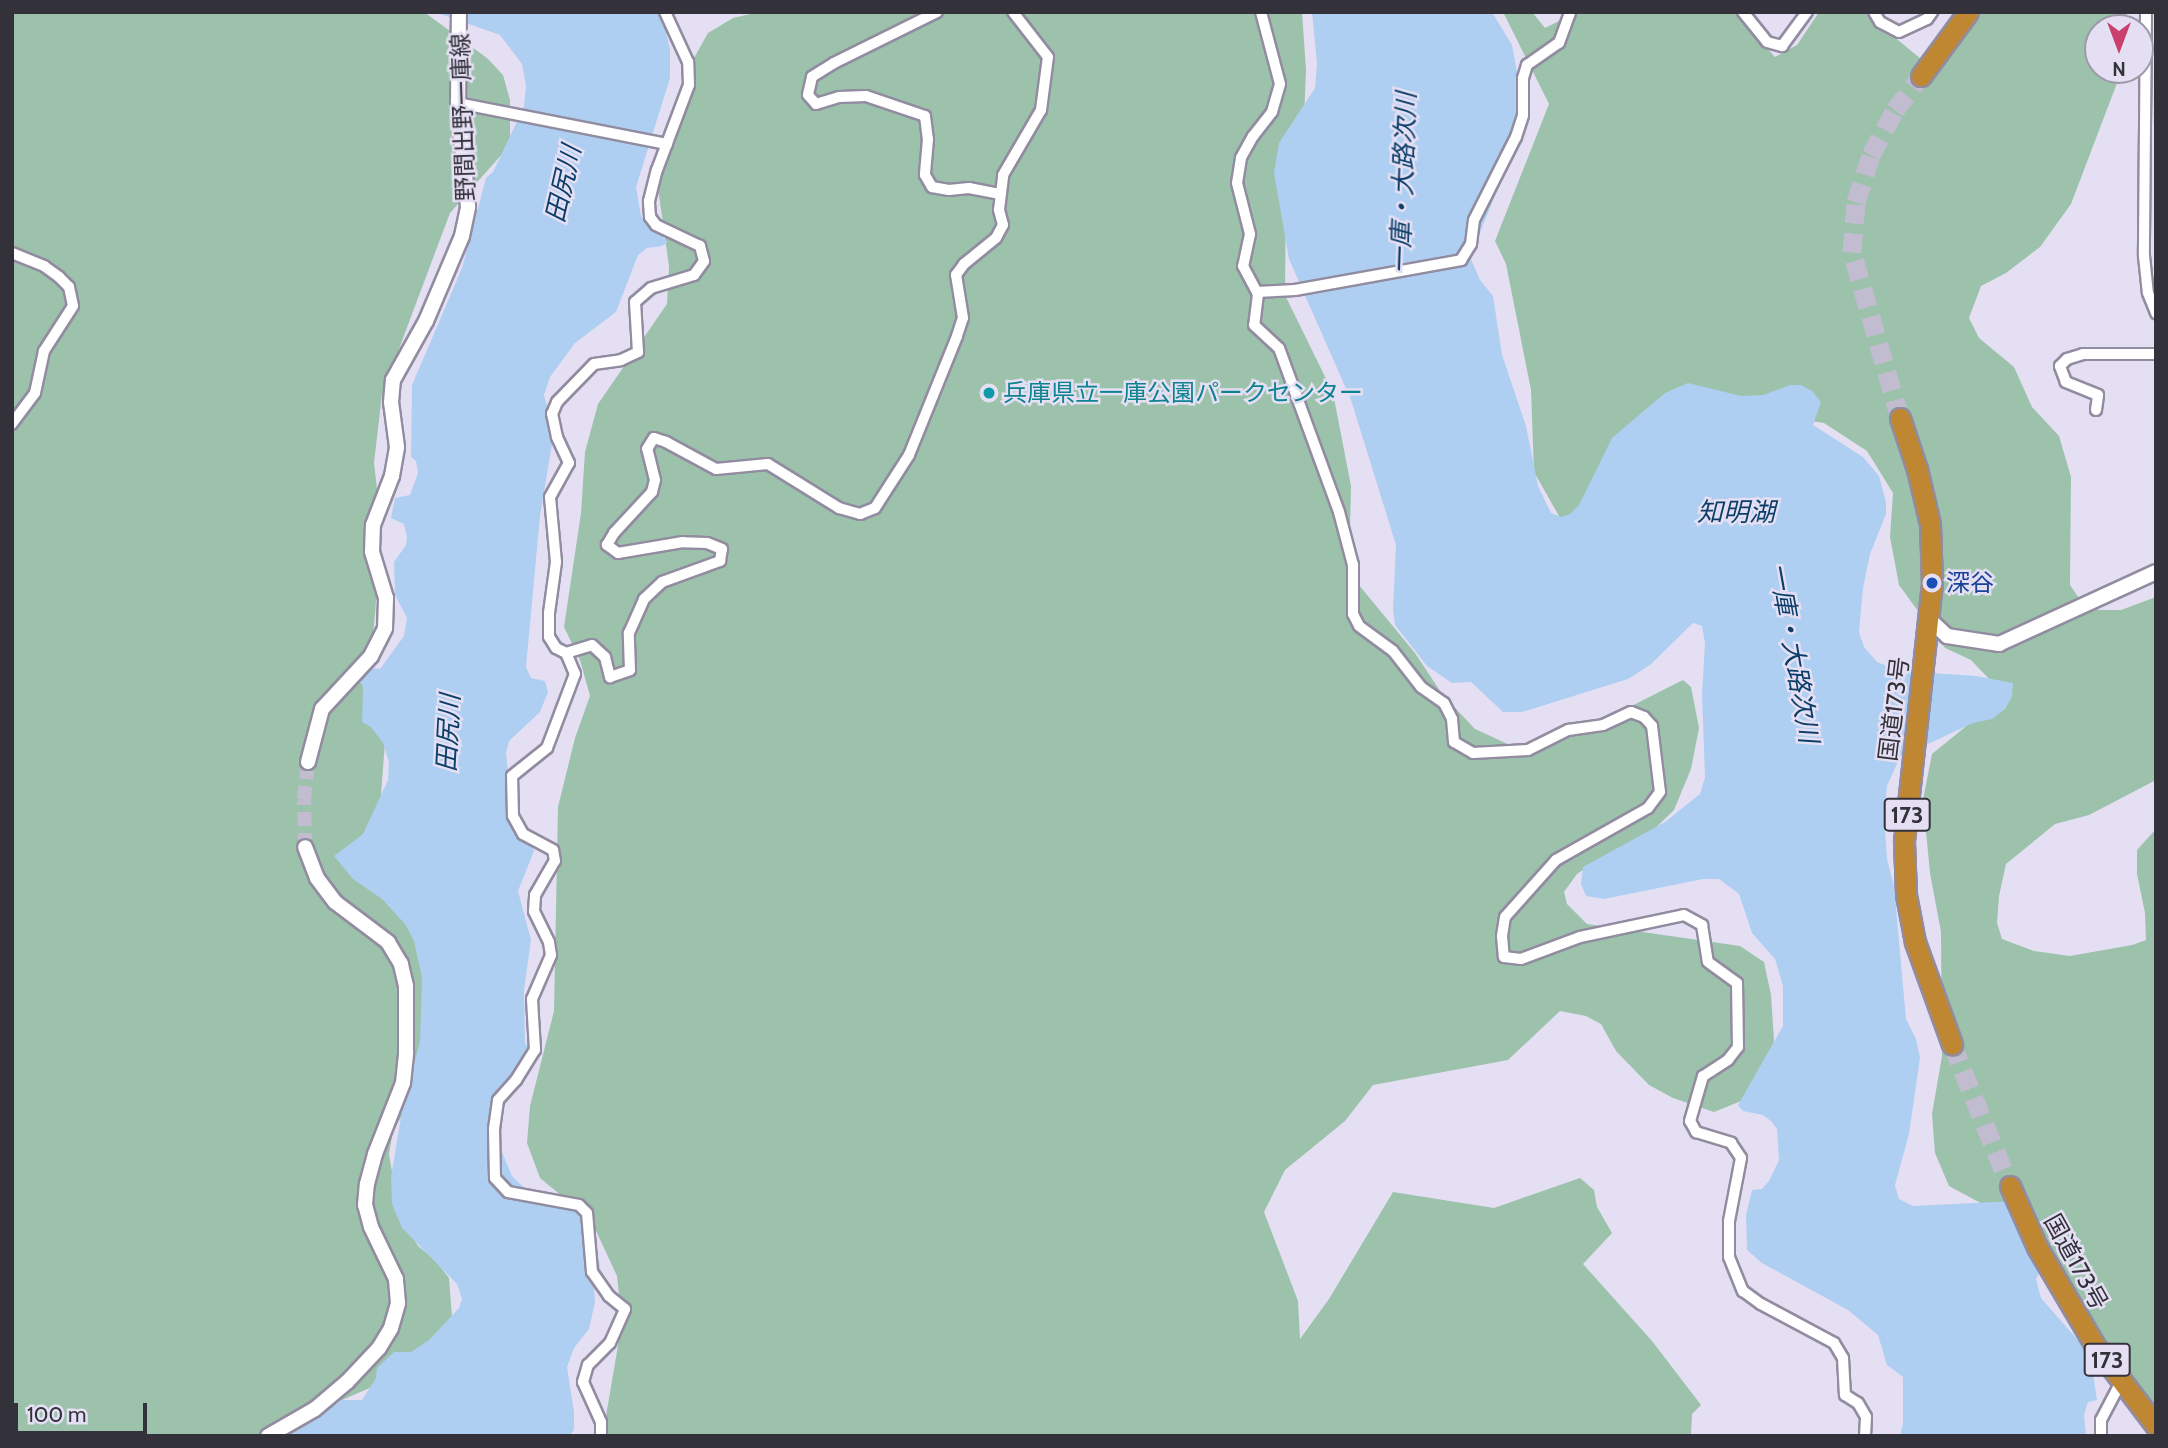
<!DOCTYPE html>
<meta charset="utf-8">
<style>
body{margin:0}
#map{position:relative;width:2168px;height:1448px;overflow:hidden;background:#e5dff4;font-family:Cabin,"Noto Sans JP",sans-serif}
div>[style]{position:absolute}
.green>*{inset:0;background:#9cc2ab}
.water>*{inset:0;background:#aecff1}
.secondary-tunnel>*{height:14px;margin-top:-7px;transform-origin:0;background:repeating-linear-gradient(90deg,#c1bccf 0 14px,transparent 0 21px)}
.highway-tunnel>*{height:19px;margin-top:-9.5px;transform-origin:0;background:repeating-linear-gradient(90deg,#c1bccf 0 19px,transparent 0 29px)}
.roads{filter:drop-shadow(2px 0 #928ca0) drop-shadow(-2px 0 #928ca0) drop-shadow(0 2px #928ca0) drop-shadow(0 -2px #928ca0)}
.street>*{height:10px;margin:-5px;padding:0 5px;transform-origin:5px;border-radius:5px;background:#fff}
.secondary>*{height:14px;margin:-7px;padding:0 7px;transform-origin:7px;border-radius:7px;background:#fff}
.highway>*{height:19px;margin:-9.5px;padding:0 9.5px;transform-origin:9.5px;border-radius:9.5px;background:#c08732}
.dots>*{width:19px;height:19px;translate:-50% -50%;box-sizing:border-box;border:4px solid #e5dff4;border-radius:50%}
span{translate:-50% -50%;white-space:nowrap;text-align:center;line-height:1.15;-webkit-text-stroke:5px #e5dff4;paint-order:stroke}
.shield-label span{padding:2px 5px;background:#e5dff4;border:2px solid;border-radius:5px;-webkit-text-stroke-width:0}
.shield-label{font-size:23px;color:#333139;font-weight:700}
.street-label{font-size:24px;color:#333139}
.culture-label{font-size:24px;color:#0d838f}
.left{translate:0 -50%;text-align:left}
.transit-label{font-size:24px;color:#164399}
.water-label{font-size:26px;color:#0b3f69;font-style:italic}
.frame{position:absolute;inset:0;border:14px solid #333139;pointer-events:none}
.north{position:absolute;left:2084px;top:14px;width:70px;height:70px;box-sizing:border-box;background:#e5dff4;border:2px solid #9e99a9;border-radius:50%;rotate:180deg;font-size:19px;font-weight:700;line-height:28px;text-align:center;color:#333139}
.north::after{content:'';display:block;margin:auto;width:24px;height:32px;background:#cb3f6e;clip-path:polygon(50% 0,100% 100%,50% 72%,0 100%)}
.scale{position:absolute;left:14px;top:1403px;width:133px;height:32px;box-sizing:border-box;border:4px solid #333139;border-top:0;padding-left:9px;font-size:21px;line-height:24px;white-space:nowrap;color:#333139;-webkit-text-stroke:5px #e5dff4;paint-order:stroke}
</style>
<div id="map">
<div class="green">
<div style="clip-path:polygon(12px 12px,424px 12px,487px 58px,503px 75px,510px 100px,510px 145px,450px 213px,382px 394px,374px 463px,382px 532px,373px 637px,361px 667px,385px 742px,376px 862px,421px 951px,429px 1027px,407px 1107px,393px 1131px,389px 1154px,399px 1214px,418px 1246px,435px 1260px,449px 1278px,453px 1330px,406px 1372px,292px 1422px,275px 1436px,12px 1436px)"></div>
<div style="clip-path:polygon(759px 12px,1302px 12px,1306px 70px,1304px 121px,1286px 182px,1285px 295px,1333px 393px,1351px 486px,1349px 573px,1415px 653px,1442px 694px,1475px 729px,1510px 745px,1531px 747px,1566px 739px,1683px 680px,1691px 687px,1699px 728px,1691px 769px,1674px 810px,1643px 840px,1600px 858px,1577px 874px,1564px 892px,1567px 904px,1587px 924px,1740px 946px,1764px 962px,1771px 995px,1774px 1041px,1764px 1076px,1741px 1101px,1714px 1112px,1673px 1098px,1649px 1085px,1616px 1051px,1601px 1024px,1586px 1016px,1560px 1011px,1508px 1060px,1373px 1085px,1345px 1121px,1285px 1170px,1264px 1212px,1298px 1301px,1300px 1339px,1329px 1299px,1393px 1192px,1494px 1208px,1580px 1178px,1594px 1190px,1597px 1207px,1612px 1233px,1583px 1264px,1652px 1341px,1701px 1405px,1692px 1414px,1691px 1436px,594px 1436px,605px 1422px,622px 1322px,617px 1276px,591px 1220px,540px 1178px,527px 1143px,530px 1106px,554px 1011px,558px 807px,575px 738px,590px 696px,580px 660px,564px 627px,581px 513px,585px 452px,598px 404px,667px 304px,669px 266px,658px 188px,667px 126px,685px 74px,708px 33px,733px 18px)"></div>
<div style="clip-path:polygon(1503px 12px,1532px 12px,1545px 28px,1577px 12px,1735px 12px,1775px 57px,1797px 45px,1819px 12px,1864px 12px,1932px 68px,1979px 12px,2127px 12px,2126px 28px,2098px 28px,2098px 70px,2122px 70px,2071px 204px,2040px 247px,2006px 273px,1981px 286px,1969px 318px,1979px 338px,2014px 367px,2032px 407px,2059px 436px,2071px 477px,2070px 585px,2083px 604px,2099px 610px,2121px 610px,2156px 597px,2156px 780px,2089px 815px,2055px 824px,2006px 864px,1999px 896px,1997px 923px,2002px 939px,2034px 951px,2070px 956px,2132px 945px,2146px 940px,2145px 913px,2137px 874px,2137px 850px,2156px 829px,2156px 1436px,2148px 1436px,2147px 1412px,2050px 1278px,1988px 1207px,1949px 1186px,1935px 1153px,1932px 1114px,1942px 1056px,1941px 932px,1930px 873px,1923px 800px,1932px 754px,1986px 710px,1990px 680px,1971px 660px,1945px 648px,1899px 585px,1890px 537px,1893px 493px,1867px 451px,1824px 423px,1773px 415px,1568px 532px,1534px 472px,1531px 390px,1506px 264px,1495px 241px,1549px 104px)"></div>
</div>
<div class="water">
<div style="clip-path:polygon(435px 12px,661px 12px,670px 49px,670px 78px,636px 187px,641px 216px,668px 242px,662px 246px,647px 248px,638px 255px,616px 312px,575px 343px,550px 377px,544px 395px,554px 432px,540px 516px,526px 667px,531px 678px,545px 681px,548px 692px,540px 712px,509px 741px,506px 753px,510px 792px,534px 851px,518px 891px,531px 940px,524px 990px,525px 1043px,532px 1054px,502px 1099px,502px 1152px,512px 1176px,519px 1183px,529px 1191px,564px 1199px,592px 1216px,601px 1274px,594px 1290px,595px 1302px,589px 1329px,574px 1348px,567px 1367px,574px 1412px,574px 1430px,569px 1436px,288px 1436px,342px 1400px,362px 1400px,376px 1378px,377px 1368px,394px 1352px,411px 1352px,429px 1340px,459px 1308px,462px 1299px,457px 1284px,402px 1228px,392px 1204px,391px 1177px,404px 1099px,420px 1042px,422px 978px,414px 941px,405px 924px,382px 899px,353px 879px,334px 856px,363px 834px,388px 780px,389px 762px,383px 743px,371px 727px,362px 722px,363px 688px,362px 684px,354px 681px,361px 667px,380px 669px,404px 636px,407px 618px,395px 595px,394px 562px,406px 545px,407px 537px,404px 524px,391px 518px,395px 498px,410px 495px,418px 473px,416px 461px,411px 457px,412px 385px,462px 268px,486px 178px,493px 172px,524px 107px,526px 86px,522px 64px,500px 35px)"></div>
<div style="clip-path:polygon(1312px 12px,1492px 12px,1512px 45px,1525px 115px,1522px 129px,1470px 257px,1480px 280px,1493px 296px,1502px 355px,1526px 426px,1538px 486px,1551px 513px,1561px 517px,1570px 514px,1579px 505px,1612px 438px,1665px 393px,1688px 383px,1741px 396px,1763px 395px,1790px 385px,1801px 385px,1812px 391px,1821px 402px,1813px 425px,1863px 457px,1879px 476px,1886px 502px,1886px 514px,1870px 554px,1863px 588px,1859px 632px,1864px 647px,1877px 662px,1900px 671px,1976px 676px,2013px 683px,2012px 697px,2005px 709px,1992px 719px,1973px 723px,1900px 757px,1887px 786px,1884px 817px,1887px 859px,1894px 886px,1906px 1019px,1916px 1039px,1920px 1058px,1909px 1134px,1895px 1185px,1899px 1199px,1913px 1206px,2014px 1201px,2040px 1270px,2036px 1279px,2041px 1298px,2090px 1354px,2097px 1400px,2088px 1402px,2084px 1415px,2086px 1436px,1900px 1436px,1903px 1424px,1903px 1377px,1887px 1365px,1878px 1335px,1848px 1310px,1762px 1263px,1747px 1250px,1746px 1215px,1752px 1190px,1762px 1189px,1769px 1181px,1779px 1160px,1777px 1129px,1771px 1121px,1763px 1115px,1743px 1111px,1738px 1105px,1783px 1026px,1783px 986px,1775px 959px,1752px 933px,1739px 894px,1719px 879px,1703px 879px,1604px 899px,1586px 896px,1581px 884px,1583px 867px,1665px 822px,1700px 794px,1705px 777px,1702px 694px,1705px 643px,1702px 626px,1693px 623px,1650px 665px,1628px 679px,1522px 712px,1503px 712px,1471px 682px,1452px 683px,1427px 666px,1395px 625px,1393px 609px,1396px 545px,1351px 400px,1289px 259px,1274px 173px,1279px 143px,1315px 88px,1317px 64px)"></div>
</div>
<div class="secondary-tunnel">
<div style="left:305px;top:847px;width:47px;rotate:-91.2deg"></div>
<div style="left:304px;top:800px;width:38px;rotate:-84deg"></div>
</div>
<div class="highway-tunnel">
<div style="left:1900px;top:418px;width:173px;rotate:-106.1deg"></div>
<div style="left:1852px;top:252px;width:50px;rotate:-85.4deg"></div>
<div style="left:1856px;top:202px;width:49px;rotate:-72.3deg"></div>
<div style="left:1871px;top:155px;width:51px;rotate:-61.9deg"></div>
<div style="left:1895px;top:110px;width:43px;rotate:-52.6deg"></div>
<div style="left:1952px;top:1044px;width:153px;rotate:67.8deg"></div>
</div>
<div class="roads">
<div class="street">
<div style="left:937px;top:12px;width:115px;rotate:153.7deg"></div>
<div style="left:834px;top:63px;width:26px;rotate:148deg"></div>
<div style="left:812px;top:77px;width:18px;rotate:103deg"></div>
<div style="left:808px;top:95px;width:12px;rotate:48deg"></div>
<div style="left:816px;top:104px;width:24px;rotate:-17deg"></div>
<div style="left:839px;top:97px;width:27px;rotate:-2deg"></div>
<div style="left:866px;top:96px;width:62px;rotate:18.7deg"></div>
<div style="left:925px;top:116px;width:23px;rotate:83deg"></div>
<div style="left:928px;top:139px;width:36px;rotate:95deg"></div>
<div style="left:925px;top:175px;width:14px;rotate:60deg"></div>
<div style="left:932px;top:187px;width:17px;rotate:10deg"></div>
<div style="left:949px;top:190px;width:20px;rotate:-6deg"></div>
<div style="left:969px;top:188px;width:32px;rotate:11deg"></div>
<div style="left:1261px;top:12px;width:74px;rotate:75.2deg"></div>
<div style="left:1280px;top:84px;width:29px;rotate:106deg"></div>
<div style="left:1272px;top:112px;width:31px;rotate:128deg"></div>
<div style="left:1253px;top:136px;width:25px;rotate:119deg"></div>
<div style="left:1241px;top:158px;width:25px;rotate:99deg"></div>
<div style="left:1237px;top:183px;width:53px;rotate:75.7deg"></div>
<div style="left:1250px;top:234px;width:33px;rotate:102deg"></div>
<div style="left:1243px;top:266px;width:32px;rotate:62deg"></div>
<div style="left:1258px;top:294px;width:31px;rotate:97deg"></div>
<div style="left:1254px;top:325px;width:34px;rotate:43deg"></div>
<div style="left:1279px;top:348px;width:175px;rotate:69.9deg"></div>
<div style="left:1339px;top:512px;width:55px;rotate:75.2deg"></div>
<div style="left:1353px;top:565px;width:49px;rotate:90deg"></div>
<div style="left:1353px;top:614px;width:13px;rotate:63deg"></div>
<div style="left:1359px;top:626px;width:42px;rotate:36.3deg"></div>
<div style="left:1393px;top:651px;width:46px;rotate:52.1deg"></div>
<div style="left:1421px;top:687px;width:28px;rotate:35deg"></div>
<div style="left:1444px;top:703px;width:18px;rotate:63deg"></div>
<div style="left:1452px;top:719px;width:23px;rotate:85deg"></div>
<div style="left:1454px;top:742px;width:22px;rotate:30deg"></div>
<div style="left:1473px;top:753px;width:55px;rotate:-3.1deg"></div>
<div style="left:1528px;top:750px;width:45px;rotate:-26.6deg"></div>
<div style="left:1568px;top:730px;width:35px;rotate:-8deg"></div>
<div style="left:1603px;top:725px;width:31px;rotate:-25deg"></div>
<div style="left:1631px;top:712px;width:14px;rotate:21deg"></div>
<div style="left:1644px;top:717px;width:12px;rotate:48deg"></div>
<div style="left:1652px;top:726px;width:66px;rotate:83.1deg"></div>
<div style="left:1660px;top:792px;width:20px;rotate:127deg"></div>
<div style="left:1648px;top:808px;width:106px;rotate:150.5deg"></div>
<div style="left:1556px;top:860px;width:76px;rotate:131.8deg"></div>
<div style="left:1505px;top:917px;width:19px;rotate:99deg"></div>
<div style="left:1502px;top:936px;width:21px;rotate:85deg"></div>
<div style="left:1504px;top:957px;width:17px;rotate:7deg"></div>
<div style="left:1521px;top:959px;width:63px;rotate:-20.4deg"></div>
<div style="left:1580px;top:937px;width:106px;rotate:-11.9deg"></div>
<div style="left:1684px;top:915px;width:21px;rotate:29deg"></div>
<div style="left:1702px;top:925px;width:37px;rotate:81deg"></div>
<div style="left:1708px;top:962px;width:36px;rotate:36deg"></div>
<div style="left:1737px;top:983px;width:64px;rotate:89.1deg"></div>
<div style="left:1738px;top:1047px;width:16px;rotate:128deg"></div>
<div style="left:1728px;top:1060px;width:30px;rotate:147deg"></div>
<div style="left:1703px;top:1076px;width:47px;rotate:106.1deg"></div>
<div style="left:1690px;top:1121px;width:13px;rotate:61deg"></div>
<div style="left:1696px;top:1132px;width:37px;rotate:17deg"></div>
<div style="left:1731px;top:1143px;width:18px;rotate:56deg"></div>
<div style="left:1741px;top:1158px;width:64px;rotate:100.8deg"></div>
<div style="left:1729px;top:1221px;width:36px;rotate:90deg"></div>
<div style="left:1729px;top:1257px;width:37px;rotate:68deg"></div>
<div style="left:1743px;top:1291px;width:22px;rotate:36deg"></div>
<div style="left:1761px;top:1304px;width:83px;rotate:28.1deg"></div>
<div style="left:1834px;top:1343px;width:17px;rotate:59deg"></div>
<div style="left:1843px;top:1358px;width:37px;rotate:87deg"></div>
<div style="left:1845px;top:1395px;width:15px;rotate:32deg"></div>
<div style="left:1858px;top:1403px;width:16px;rotate:60deg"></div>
<div style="left:1866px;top:1417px;width:19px;rotate:93deg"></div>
<div style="left:1743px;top:12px;width:38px;rotate:51deg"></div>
<div style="left:1767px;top:42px;width:16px;rotate:15deg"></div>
<div style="left:1782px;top:46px;width:42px;rotate:-53.7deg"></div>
<div style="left:1874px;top:12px;width:12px;rotate:59deg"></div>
<div style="left:1880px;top:22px;width:21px;rotate:28deg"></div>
<div style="left:1899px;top:32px;width:31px;rotate:-25deg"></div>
<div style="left:1927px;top:19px;width:9px;rotate:-54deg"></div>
<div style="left:2146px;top:12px;width:244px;rotate:90.5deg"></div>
<div style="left:2144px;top:256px;width:37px;rotate:84deg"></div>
<div style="left:2148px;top:293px;width:22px;rotate:68deg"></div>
<div style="left:458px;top:103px;width:213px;rotate:11.1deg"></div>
<div style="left:12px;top:253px;width:35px;rotate:22deg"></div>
<div style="left:44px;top:266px;width:19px;rotate:36deg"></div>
<div style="left:59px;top:277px;width:14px;rotate:45deg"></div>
<div style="left:69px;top:287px;width:19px;rotate:78deg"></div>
<div style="left:73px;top:306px;width:54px;rotate:122.8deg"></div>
<div style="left:44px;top:351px;width:43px;rotate:102.1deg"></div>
<div style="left:35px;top:393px;width:39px;rotate:127deg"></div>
<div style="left:1257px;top:292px;width:38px;rotate:-3deg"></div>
<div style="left:1295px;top:290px;width:169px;rotate:-10.2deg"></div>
<div style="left:1461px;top:260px;width:19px;rotate:-58deg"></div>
<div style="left:1471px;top:244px;width:24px;rotate:-83deg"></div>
<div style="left:1474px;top:220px;width:93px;rotate:-63.2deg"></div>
<div style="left:1516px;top:137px;width:23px;rotate:-72deg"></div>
<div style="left:1523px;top:115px;width:37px;rotate:-90deg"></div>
<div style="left:1523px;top:78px;width:14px;rotate:-73deg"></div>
<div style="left:1527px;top:65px;width:39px;rotate:-35deg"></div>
<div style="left:1559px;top:43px;width:33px;rotate:-70deg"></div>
<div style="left:2096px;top:410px;width:15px;rotate:-82deg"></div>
<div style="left:2098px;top:395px;width:35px;rotate:-158deg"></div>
<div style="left:2066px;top:382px;width:17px;rotate:-111deg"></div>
<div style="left:2060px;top:366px;width:10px;rotate:-45deg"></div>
<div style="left:2067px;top:359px;width:17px;rotate:-17deg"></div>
<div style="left:2083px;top:354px;width:73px"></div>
<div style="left:566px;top:653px;width:27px;rotate:-17deg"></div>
<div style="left:592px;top:645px;width:18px;rotate:43deg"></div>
<div style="left:605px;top:657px;width:21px;rotate:76deg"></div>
<div style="left:610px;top:677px;width:21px;rotate:-19deg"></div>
<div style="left:630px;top:670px;width:37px;rotate:-92deg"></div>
<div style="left:629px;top:633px;width:37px;rotate:-66deg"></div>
<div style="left:644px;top:599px;width:25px;rotate:-43deg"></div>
<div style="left:662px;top:582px;width:62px;rotate:-19.9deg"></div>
<div style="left:720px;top:561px;width:12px;rotate:-81deg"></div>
<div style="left:722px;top:549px;width:16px;rotate:-158deg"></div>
<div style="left:707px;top:543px;width:24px;rotate:-178deg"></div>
<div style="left:683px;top:542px;width:66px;rotate:170.4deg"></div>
<div style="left:618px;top:553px;width:14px;rotate:-144deg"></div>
<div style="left:607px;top:545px;width:14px;rotate:-60deg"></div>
<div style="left:614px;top:533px;width:56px;rotate:-47.2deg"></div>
<div style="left:652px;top:492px;width:12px;rotate:-76deg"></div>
<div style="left:655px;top:480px;width:32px;rotate:-104deg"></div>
<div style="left:647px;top:449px;width:13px;rotate:-58deg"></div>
<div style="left:654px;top:438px;width:13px;rotate:18deg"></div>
<div style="left:666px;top:442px;width:57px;rotate:28.4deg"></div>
<div style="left:716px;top:469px;width:52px;rotate:-5.5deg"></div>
<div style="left:768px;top:464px;width:84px;rotate:31.8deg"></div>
<div style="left:839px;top:508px;width:22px;rotate:16deg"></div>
<div style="left:860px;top:514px;width:16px;rotate:-22deg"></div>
<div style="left:875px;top:508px;width:63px;rotate:-57.3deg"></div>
<div style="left:909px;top:455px;width:128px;rotate:-68deg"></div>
<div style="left:957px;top:336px;width:19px;rotate:-72deg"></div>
<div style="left:963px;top:318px;width:44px;rotate:-99.2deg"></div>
<div style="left:956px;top:275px;width:14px;rotate:-54deg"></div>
<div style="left:964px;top:264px;width:41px;rotate:-39.1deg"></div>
<div style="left:996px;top:238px;width:15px;rotate:-62deg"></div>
<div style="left:1003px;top:225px;width:16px;rotate:-105deg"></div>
<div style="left:999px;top:210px;width:35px;rotate:-83deg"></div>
<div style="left:1003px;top:175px;width:75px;rotate:-59.7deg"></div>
<div style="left:1041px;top:110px;width:53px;rotate:-82.5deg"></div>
<div style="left:1048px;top:57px;width:57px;rotate:-127.9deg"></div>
<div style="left:601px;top:1436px;width:14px;rotate:-90deg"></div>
<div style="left:601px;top:1422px;width:44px;rotate:-114.2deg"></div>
<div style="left:583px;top:1382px;width:18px;rotate:-74deg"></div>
<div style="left:588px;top:1365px;width:31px;rotate:-45deg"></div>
<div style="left:610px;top:1343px;width:37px;rotate:-66deg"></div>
<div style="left:625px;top:1309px;width:21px;rotate:-141deg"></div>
<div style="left:609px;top:1296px;width:29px;rotate:-125deg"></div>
<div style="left:592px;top:1272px;width:59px;rotate:-94.8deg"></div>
<div style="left:587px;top:1213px;width:11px;rotate:-135deg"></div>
<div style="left:579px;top:1205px;width:72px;rotate:-169.6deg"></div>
<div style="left:508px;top:1192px;width:19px;rotate:-133deg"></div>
<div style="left:495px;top:1178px;width:49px;rotate:-91.2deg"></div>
<div style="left:494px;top:1129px;width:29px;rotate:-82deg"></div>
<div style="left:498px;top:1100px;width:27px;rotate:-48deg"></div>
<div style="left:516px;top:1080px;width:36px;rotate:-58deg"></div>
<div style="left:535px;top:1050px;width:51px;rotate:-93.4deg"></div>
<div style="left:532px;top:999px;width:48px;rotate:-66.6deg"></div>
<div style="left:551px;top:955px;width:13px;rotate:-99deg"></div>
<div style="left:549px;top:942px;width:34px;rotate:-116deg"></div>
<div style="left:534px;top:911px;width:16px;rotate:-86deg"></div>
<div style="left:535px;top:895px;width:39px;rotate:-60deg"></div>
<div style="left:555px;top:861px;width:11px;rotate:-100deg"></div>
<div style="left:553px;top:850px;width:34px;rotate:-152deg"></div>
<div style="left:523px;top:834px;width:21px;rotate:-119deg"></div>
<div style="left:513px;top:816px;width:40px;rotate:-91.4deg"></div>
<div style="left:512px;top:776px;width:45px;rotate:-38.7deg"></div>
<div style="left:547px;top:748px;width:79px;rotate:-69.3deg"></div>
<div style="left:575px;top:674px;width:23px;rotate:-113deg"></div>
<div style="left:566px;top:653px;width:11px;rotate:-153deg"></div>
<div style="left:556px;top:648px;width:13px;rotate:-122deg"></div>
<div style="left:549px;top:637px;width:24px;rotate:-90deg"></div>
<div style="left:549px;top:613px;width:51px;rotate:-82.2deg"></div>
<div style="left:556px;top:562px;width:65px;rotate:-95.3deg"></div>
<div style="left:550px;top:497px;width:39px;rotate:-61deg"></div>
<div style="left:569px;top:463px;width:29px;rotate:-115deg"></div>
<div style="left:557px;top:437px;width:24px;rotate:-102deg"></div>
<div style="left:552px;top:414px;width:13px;rotate:-67deg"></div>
<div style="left:557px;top:402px;width:53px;rotate:-45.8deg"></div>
<div style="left:594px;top:364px;width:27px;rotate:-8deg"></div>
<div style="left:621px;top:360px;width:19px;rotate:-25deg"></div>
<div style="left:638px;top:352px;width:50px;rotate:-93.4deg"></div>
<div style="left:635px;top:302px;width:21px;rotate:-41deg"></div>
<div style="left:651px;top:288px;width:45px;rotate:-16.8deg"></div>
<div style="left:694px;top:275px;width:17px;rotate:-54deg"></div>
<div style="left:704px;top:261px;width:16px;rotate:-105deg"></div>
<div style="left:700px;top:246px;width:49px;rotate:-154.5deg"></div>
<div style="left:656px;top:225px;width:10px;rotate:-127deg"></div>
<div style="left:650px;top:217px;width:16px;rotate:-94deg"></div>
<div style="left:649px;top:201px;width:32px;rotate:-76deg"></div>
<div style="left:657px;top:170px;width:91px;rotate:-69.4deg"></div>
<div style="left:689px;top:85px;width:23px;rotate:-92deg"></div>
<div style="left:688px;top:62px;width:55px;rotate:-114.7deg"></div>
<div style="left:2101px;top:1436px;width:16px;rotate:-90deg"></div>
<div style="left:2101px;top:1420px;width:45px;rotate:-62.3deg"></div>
</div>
<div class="secondary">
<div style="left:1929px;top:619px;width:25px;rotate:43deg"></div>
<div style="left:1947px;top:636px;width:53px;rotate:8.7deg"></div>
<div style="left:1999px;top:644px;width:173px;rotate:-24.6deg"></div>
<div style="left:308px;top:762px;width:55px;rotate:-75.2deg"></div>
<div style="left:322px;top:709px;width:72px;rotate:-47.2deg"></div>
<div style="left:371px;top:656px;width:31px;rotate:-63deg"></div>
<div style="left:385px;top:628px;width:30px;rotate:-88deg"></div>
<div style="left:386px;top:598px;width:48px;rotate:-106.9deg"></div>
<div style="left:372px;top:552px;width:27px;rotate:-88deg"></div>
<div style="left:373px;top:525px;width:53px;rotate:-68.8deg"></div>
<div style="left:392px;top:476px;width:29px;rotate:-80deg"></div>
<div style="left:397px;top:447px;width:45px;rotate:-97.6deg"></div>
<div style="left:391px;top:402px;width:22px;rotate:-85deg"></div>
<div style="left:393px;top:380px;width:68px;rotate:-60.8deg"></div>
<div style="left:426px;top:321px;width:92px;rotate:-67deg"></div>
<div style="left:462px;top:236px;width:30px;rotate:-78deg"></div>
<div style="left:468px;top:207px;width:104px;rotate:-95.5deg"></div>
<div style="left:458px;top:103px;width:91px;rotate:-89.4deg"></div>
<div style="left:268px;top:1436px;width:54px;rotate:-29.9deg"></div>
<div style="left:315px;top:1409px;width:42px;rotate:-40.2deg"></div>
<div style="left:347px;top:1382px;width:47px;rotate:-46.7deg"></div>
<div style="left:379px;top:1348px;width:23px;rotate:-59deg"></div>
<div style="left:391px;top:1328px;width:26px;rotate:-74deg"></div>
<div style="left:398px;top:1303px;width:24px;rotate:-95deg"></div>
<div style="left:396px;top:1279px;width:58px;rotate:-115.7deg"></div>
<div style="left:371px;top:1227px;width:23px;rotate:-105deg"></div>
<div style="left:365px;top:1205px;width:21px;rotate:-85deg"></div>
<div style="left:367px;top:1184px;width:31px;rotate:-75deg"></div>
<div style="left:375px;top:1154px;width:76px;rotate:-68.5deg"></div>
<div style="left:403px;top:1083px;width:31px;rotate:-84deg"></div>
<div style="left:406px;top:1052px;width:66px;rotate:-90deg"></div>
<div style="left:406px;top:986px;width:23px;rotate:-103deg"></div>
<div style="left:401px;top:964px;width:26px;rotate:-121deg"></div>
<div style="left:388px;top:942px;width:66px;rotate:-143deg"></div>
<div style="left:335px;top:902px;width:30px;rotate:-127deg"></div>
<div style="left:317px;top:878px;width:33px;rotate:-111deg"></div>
</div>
<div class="highway">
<div style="left:1921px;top:76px;width:79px;rotate:-53.7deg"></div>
<div style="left:1900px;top:418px;width:54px;rotate:71.6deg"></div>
<div style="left:1917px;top:469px;width:57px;rotate:76.7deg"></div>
<div style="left:1930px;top:524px;width:59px;rotate:88.1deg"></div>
<div style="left:1932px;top:583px;width:261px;rotate:96.2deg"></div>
<div style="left:1904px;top:842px;width:53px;rotate:87.8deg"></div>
<div style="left:1906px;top:895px;width:48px;rotate:79.2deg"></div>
<div style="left:1915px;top:942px;width:109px;rotate:70.1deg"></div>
<div style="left:2010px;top:1186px;width:67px;rotate:66.1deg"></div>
<div style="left:2037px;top:1247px;width:116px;rotate:59.5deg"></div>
<div style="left:2096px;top:1347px;width:99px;rotate:52.8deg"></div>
</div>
</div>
<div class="dots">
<div style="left:989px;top:393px;background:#0f9aa8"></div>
<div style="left:1932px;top:583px;background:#1a4fb4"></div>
</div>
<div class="shield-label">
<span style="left:1907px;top:815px">173</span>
<span style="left:2107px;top:1360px">173</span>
</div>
<div class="street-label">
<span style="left:463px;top:117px;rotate:-92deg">野間出野一庫線</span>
<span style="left:1894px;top:709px;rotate:-83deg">国道173号</span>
<span style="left:2076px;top:1262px;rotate:61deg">国道173号</span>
</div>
<div class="culture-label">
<span class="left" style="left:1003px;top:393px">兵庫県立一庫公園パークセンター</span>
</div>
<div class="transit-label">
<span class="left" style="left:1946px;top:583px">深谷</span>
</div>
<div class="water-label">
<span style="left:1404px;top:183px;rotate:-88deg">一庫・大路次川</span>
<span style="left:564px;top:184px;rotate:-77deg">田尻川</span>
<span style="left:1736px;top:513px">知明湖</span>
<span style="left:1793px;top:653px;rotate:80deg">一庫・大路次川</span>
<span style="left:449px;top:733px;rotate:-87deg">田尻川</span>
</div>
<div class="frame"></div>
<div class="north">N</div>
<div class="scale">100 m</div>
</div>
